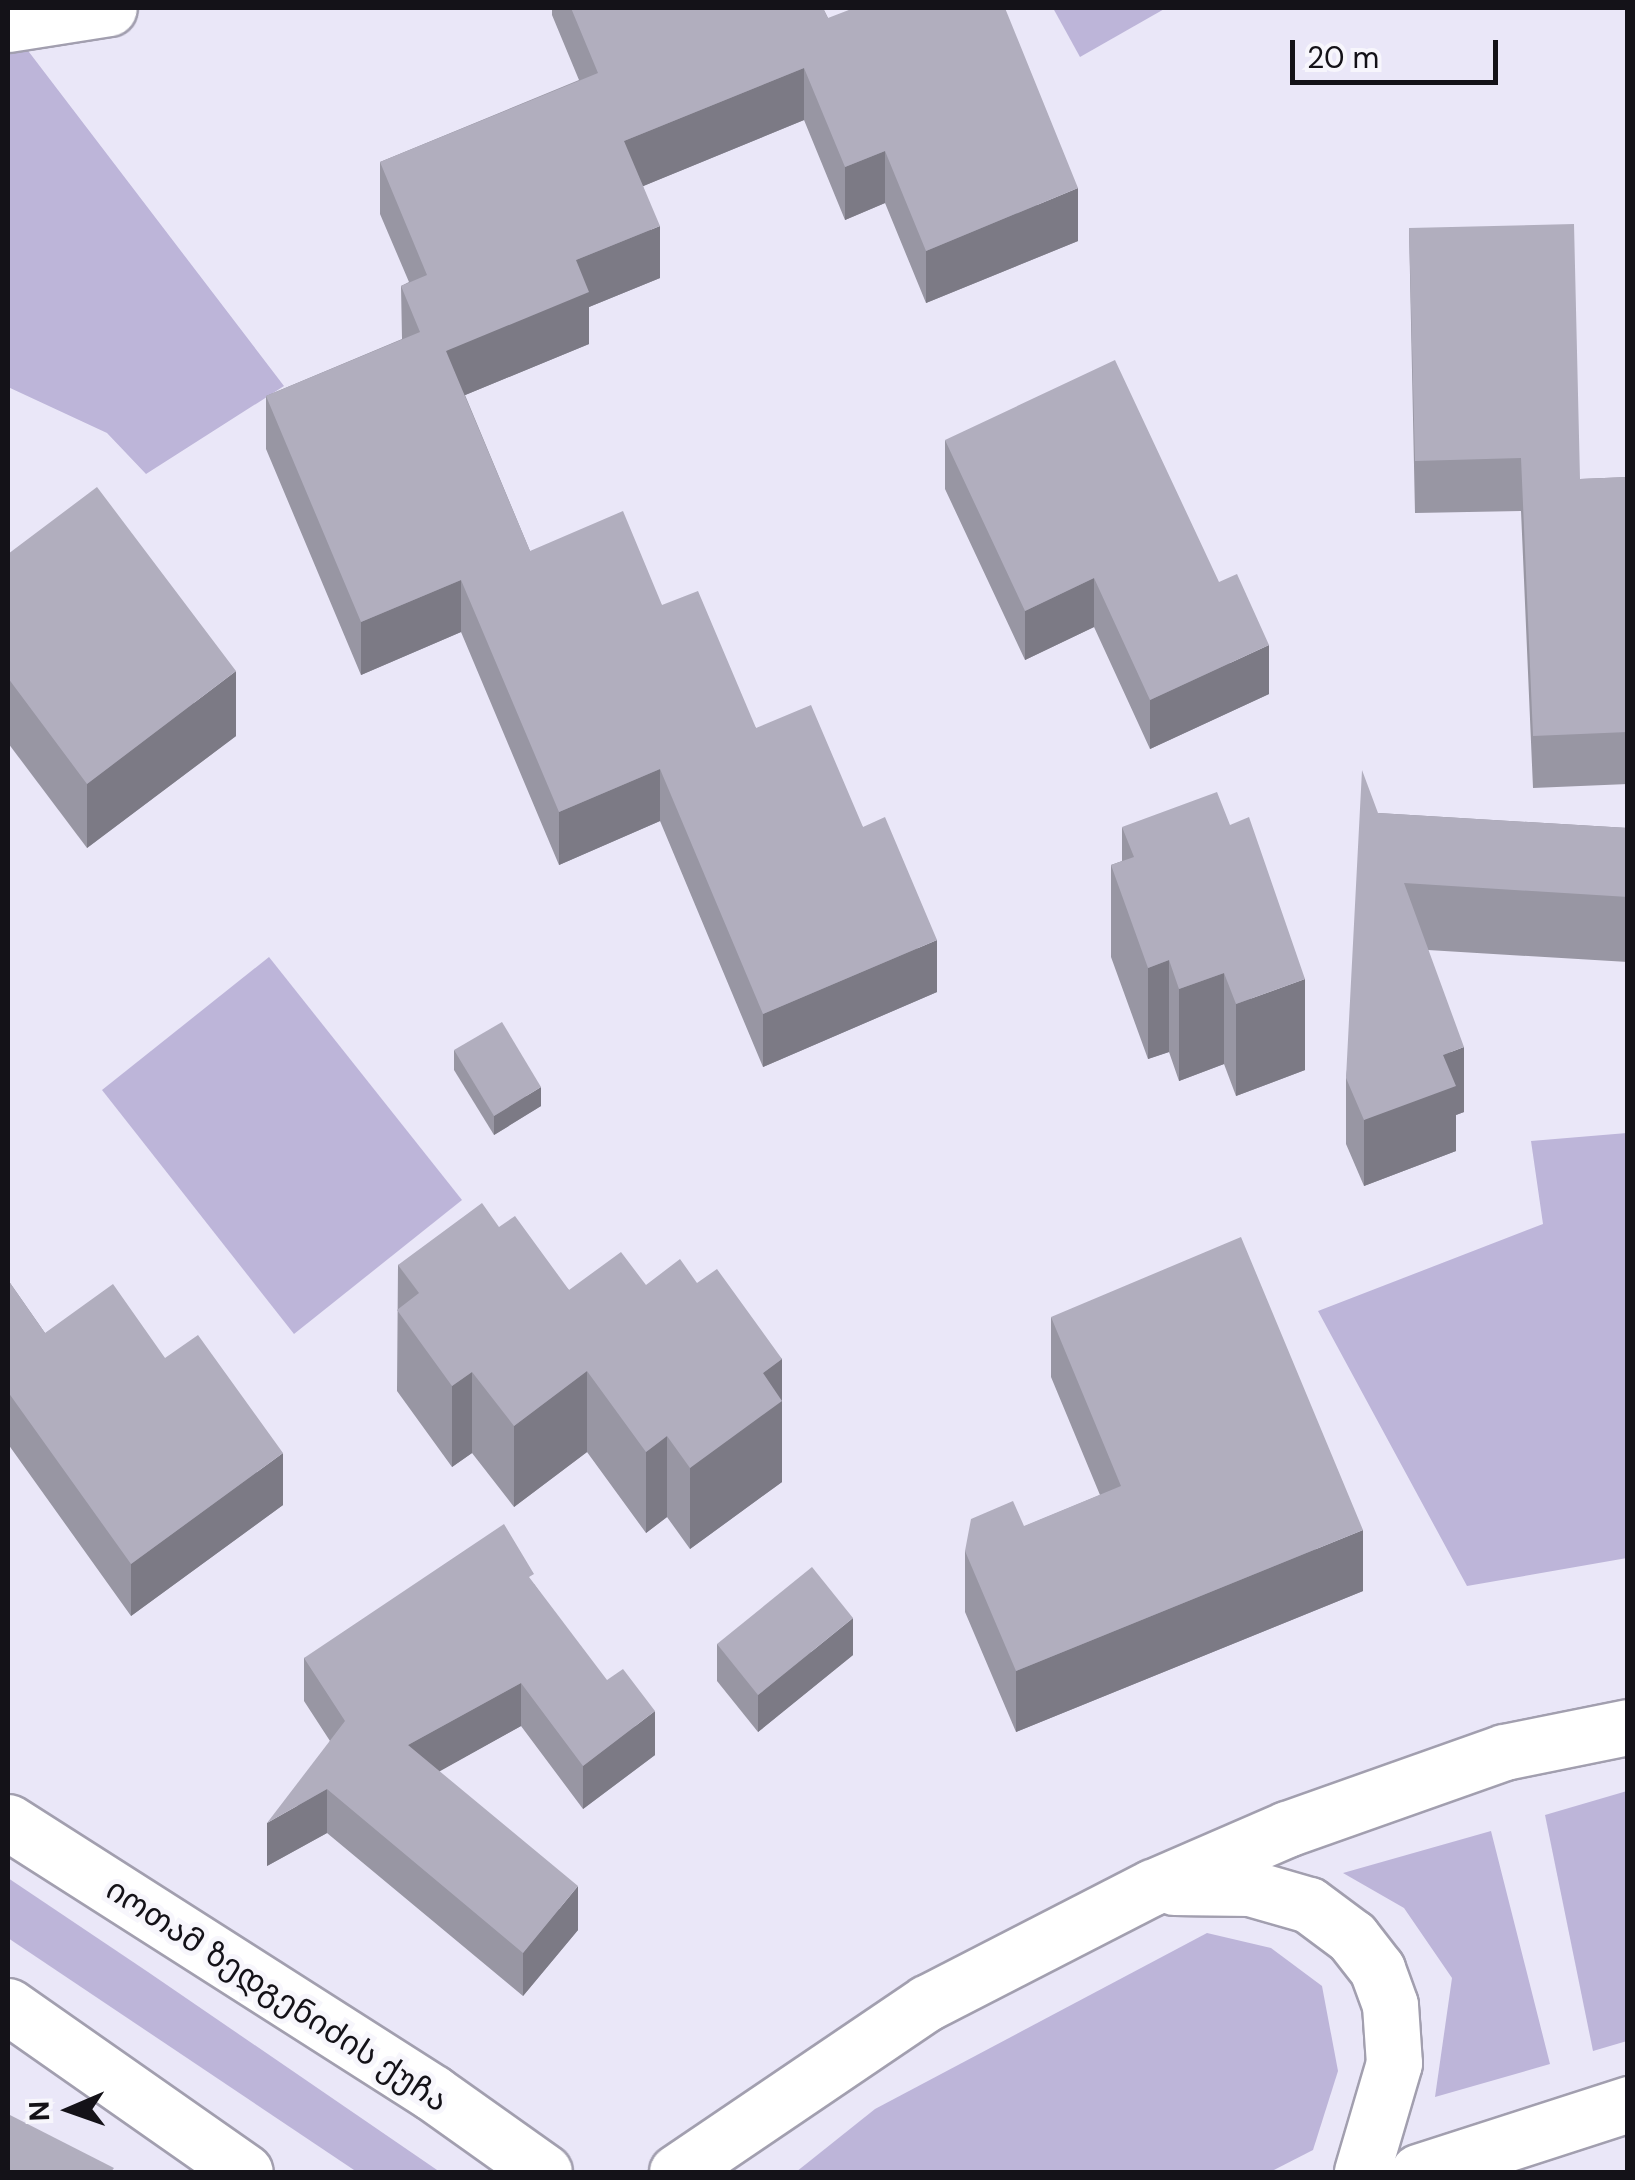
<!DOCTYPE html>
<meta charset="utf-8">
<style>
body{margin:0}
#map{position:relative;width:1635px;height:2180px;overflow:hidden;background:#eae7f8;font-family:"DM Sans","Noto Sans Georgian",sans-serif}
div>[style]{position:absolute}
.green>*{inset:0;background:#bdb5d9}
.roads{filter:drop-shadow(2px 0 #a29faf) drop-shadow(-2px 0 #a29faf) drop-shadow(0 2px #a29faf) drop-shadow(0 -2px #a29faf)}
.minor>*{height:55px;margin:-27.5px;padding:0 27.5px;transform-origin:27.5px;border-radius:27.5px;background:#fff}
.secondary>*{height:55px;margin:-27.5px;padding:0 27.5px;transform-origin:27.5px;border-radius:27.5px;background:#fff}
.wall>*{inset:0;background:#9896a3}
.shaded-wall>*{inset:0;background:#7c7a85}
.building>*{inset:0;background:#b1aebe}
span{translate:-50% -50%;white-space:nowrap;text-align:center;line-height:1.15;-webkit-text-stroke:10px #f7f6fc;paint-order:stroke}
.street-label{font-size:32px;color:#141218}
.frame{position:absolute;inset:0;border:10px solid #141218;pointer-events:none}
.north{position:absolute;left:20px;top:2060px;width:100px;height:100px;-webkit-text-stroke:8px #f7f6fc;paint-order:stroke;rotate:268deg;font-size:28px;font-weight:700;line-height:40px;text-align:center;color:#141218}
.north::after{content:'';display:block;margin:auto;width:35px;height:45px;background:#141218;clip-path:polygon(50% 0,100% 100%,50% 72%,0 100%)}
.scale{position:absolute;left:1290px;top:40px;width:208px;height:45px;box-sizing:border-box;border:5px solid #141218;border-top:0;padding-left:12px;font-size:30px;line-height:35px;white-space:nowrap;color:#141218;-webkit-text-stroke:8px #f7f6fc;paint-order:stroke}
</style>
<div id="map">
<div class="green">
<div style="clip-path:polygon(1053px 8px,1166px 8px,1080px 57px)"></div>
<div style="clip-path:polygon(16px 35px,284px 386px,146px 474px,107px 433px,8px 387px,8px 38px)"></div>
<div style="clip-path:polygon(269px 957px,462px 1200px,294px 1334px,102px 1090px)"></div>
<div style="clip-path:polygon(1627px 1133px,1627px 1558px,1467px 1586px,1318px 1311px,1543px 1224px,1531px 1141px)"></div>
<div style="clip-path:polygon(1627px 1791px,1627px 2041px,1593px 2051px,1545px 1815px)"></div>
<div style="clip-path:polygon(1491px 1831px,1550px 2064px,1435px 2097px,1452px 1978px,1404px 1908px,1343px 1873px)"></div>
<div style="clip-path:polygon(8px 1878px,148px 1972px,440px 2172px,357px 2172px,8px 1938px)"></div>
<div style="clip-path:polygon(1207px 1933px,1271px 1948px,1322px 1986px,1338px 2071px,1313px 2150px,1270px 2172px,796px 2172px,875px 2109px)"></div>
</div>
<div class="roads">
<div class="minor">
<div style="left:8px;top:24px;width:102px;rotate:-9deg"></div>
</div>
<div class="secondary">
<div style="left:8px;top:1822px;width:504px;rotate:32.52deg"></div>
<div style="left:433px;top:2093px;width:136px;rotate:35.4deg"></div>
<div style="left:1174px;top:1887px;width:76px;rotate:0.8deg"></div>
<div style="left:1250px;top:1888px;width:61px;rotate:16.1deg"></div>
<div style="left:1309px;top:1905px;width:54px;rotate:36.7deg"></div>
<div style="left:1352px;top:1937px;width:41px;rotate:52deg"></div>
<div style="left:1377px;top:1969px;width:38px;rotate:70deg"></div>
<div style="left:1390px;top:2005px;width:58px;rotate:86.1deg"></div>
<div style="left:1394px;top:2063px;width:114px;rotate:106.4deg"></div>
<div style="left:8px;top:2006px;width:289px;rotate:35deg"></div>
<div style="left:677px;top:2172px;width:302px;rotate:-34.1deg"></div>
<div style="left:927px;top:2003px;width:254px;rotate:-27.2deg"></div>
<div style="left:1153px;top:1887px;width:146px;rotate:-23.4deg"></div>
<div style="left:1287px;top:1829px;width:230px;rotate:-19.5deg"></div>
<div style="left:1504px;top:1752px;width:126px;rotate:-11.4deg"></div>
<div style="left:1418px;top:2172px;width:221px;rotate:-17.9deg"></div>
</div>
</div>
<div class="wall">
<div style="clip-path:polygon(552px 8px,823px 8px,828px 18px,1078px 241px,926px 303px,885px 203px,845px 220px,804px 120px,643px 186px,660px 278px,589px 307px,589px 344px,465px 395px,530px 551px,662px 605px,756px 728px,863px 827px,937px 992px,763px 1067px,660px 821px,559px 865px,461px 632px,361px 675px,266px 449px,266px 396px,402px 339px,401px 286px,409px 282px,380px 214px,380px 162px,579px 80px,552px 15px)"></div>
<div style="clip-path:polygon(1409px 228px,1580px 479px,1628px 477px,1628px 784px,1533px 788px,1521px 511px,1415px 513px)"></div>
<div style="clip-path:polygon(945px 440px,1269px 694px,1150px 749px,1094px 627px,1025px 660px,945px 489px)"></div>
<div style="clip-path:polygon(8px 553px,236px 736px,87px 848px,8px 743px)"></div>
<div style="clip-path:polygon(1378px 813px,1628px 828px,1628px 962px,1428px 950px,1464px 1112px,1456px 1115px,1456px 1151px,1364px 1186px,1346px 1144px,1346px 1078px)"></div>
<div style="clip-path:polygon(1122px 827px,1305px 1070px,1236px 1096px,1224px 1064px,1179px 1081px,1169px 1052px,1148px 1059px,1111px 957px,1111px 865px,1122px 861px)"></div>
<div style="clip-path:polygon(454px 1050px,541px 1106px,494px 1135px,454px 1070px)"></div>
<div style="clip-path:polygon(499px 1227px,569px 1290px,697px 1283px,782px 1359px,782px 1482px,690px 1549px,667px 1517px,646px 1533px,587px 1452px,514px 1507px,472px 1453px,452px 1467px,397px 1391px,398px 1265px)"></div>
<div style="clip-path:polygon(8px 1280px,45px 1333px,165px 1358px,283px 1505px,131px 1616px,8px 1444px)"></div>
<div style="clip-path:polygon(1051px 1317px,1363px 1591px,1016px 1732px,965px 1612px,965px 1551px,1100px 1495px,1051px 1377px)"></div>
<div style="clip-path:polygon(534px 1584px,655px 1755px,583px 1809px,521px 1726px,439px 1771px,578px 1930px,523px 1996px,327px 1833px,267px 1866px,330px 1741px,304px 1701px,304px 1658px)"></div>
<div style="clip-path:polygon(717px 1644px,853px 1655px,758px 1732px,717px 1681px)"></div>
</div>
<div class="shaded-wall">
<div style="clip-path:polygon(804px 68px,804px 120px,624px 194px,624px 141px)"></div>
<div style="clip-path:polygon(885px 151px,885px 203px,845px 220px,845px 167px)"></div>
<div style="clip-path:polygon(1078px 188px,1078px 241px,926px 303px,926px 251px)"></div>
<div style="clip-path:polygon(660px 226px,660px 278px,589px 307px,589px 344px,446px 403px,446px 351px,576px 260px)"></div>
<div style="clip-path:polygon(1094px 578px,1094px 627px,1025px 660px,1025px 611px)"></div>
<div style="clip-path:polygon(461px 580px,461px 632px,361px 675px,361px 622px)"></div>
<div style="clip-path:polygon(1269px 645px,1269px 694px,1150px 749px,1150px 700px)"></div>
<div style="clip-path:polygon(236px 671px,236px 736px,87px 848px,87px 784px)"></div>
<div style="clip-path:polygon(660px 769px,660px 821px,559px 865px,559px 812px)"></div>
<div style="clip-path:polygon(937px 940px,937px 992px,763px 1067px,763px 1014px)"></div>
<div style="clip-path:polygon(1169px 960px,1169px 1052px,1148px 1059px,1148px 968px)"></div>
<div style="clip-path:polygon(1224px 973px,1224px 1064px,1179px 1081px,1179px 989px)"></div>
<div style="clip-path:polygon(1305px 979px,1305px 1070px,1236px 1096px,1236px 1004px)"></div>
<div style="clip-path:polygon(1464px 1047px,1464px 1112px,1456px 1115px,1456px 1151px,1364px 1186px,1364px 1120px,1443px 1055px)"></div>
<div style="clip-path:polygon(541px 1087px,541px 1106px,494px 1135px,494px 1116px)"></div>
<div style="clip-path:polygon(782px 1359px,782px 1482px,690px 1549px,690px 1468px,763px 1373px)"></div>
<div style="clip-path:polygon(587px 1371px,587px 1452px,514px 1507px,514px 1426px)"></div>
<div style="clip-path:polygon(472px 1372px,472px 1453px,452px 1467px,452px 1386px)"></div>
<div style="clip-path:polygon(667px 1436px,667px 1517px,646px 1533px,646px 1452px)"></div>
<div style="clip-path:polygon(283px 1453px,283px 1505px,131px 1616px,131px 1564px)"></div>
<div style="clip-path:polygon(1363px 1530px,1363px 1591px,1016px 1732px,1016px 1671px)"></div>
<div style="clip-path:polygon(853px 1618px,853px 1655px,758px 1732px,758px 1695px)"></div>
<div style="clip-path:polygon(521px 1683px,521px 1726px,408px 1789px,408px 1745px)"></div>
<div style="clip-path:polygon(655px 1711px,655px 1755px,583px 1809px,583px 1766px)"></div>
<div style="clip-path:polygon(327px 1789px,327px 1833px,267px 1866px,267px 1823px)"></div>
<div style="clip-path:polygon(578px 1886px,578px 1930px,523px 1996px,523px 1953px)"></div>
</div>
<div class="building">
<div style="clip-path:polygon(571px 8px,823px 8px,828px 18px,854px 8px,1005px 8px,1078px 188px,926px 251px,885px 151px,845px 167px,804px 68px,624px 141px,660px 226px,576px 260px,589px 292px,446px 351px,530px 551px,623px 511px,662px 605px,698px 591px,756px 728px,811px 705px,863px 827px,885px 817px,937px 940px,763px 1014px,660px 769px,559px 812px,461px 580px,361px 622px,266px 396px,420px 332px,401px 286px,427px 275px,380px 162px,598px 73px)"></div>
<div style="clip-path:polygon(1574px 224px,1580px 479px,1628px 477px,1628px 732px,1533px 736px,1521px 458px,1415px 461px,1409px 228px)"></div>
<div style="clip-path:polygon(1115px 360px,1219px 582px,1237px 574px,1269px 645px,1150px 700px,1094px 578px,1025px 611px,945px 440px)"></div>
<div style="clip-path:polygon(97px 487px,236px 671px,87px 784px,8px 678px,8px 553px,8px 554px)"></div>
<div style="clip-path:polygon(1362px 770px,1378px 813px,1628px 828px,1628px 897px,1404px 883px,1464px 1047px,1443px 1055px,1456px 1086px,1364px 1120px,1346px 1078px)"></div>
<div style="clip-path:polygon(1217px 792px,1230px 825px,1249px 817px,1305px 979px,1236px 1004px,1224px 973px,1179px 989px,1169px 960px,1148px 968px,1111px 865px,1134px 857px,1122px 827px)"></div>
<div style="clip-path:polygon(502px 1022px,541px 1087px,494px 1116px,454px 1050px)"></div>
<div style="clip-path:polygon(482px 1203px,499px 1227px,515px 1216px,569px 1290px,621px 1252px,646px 1285px,680px 1259px,697px 1283px,717px 1269px,782px 1359px,763px 1373px,782px 1401px,690px 1468px,667px 1436px,646px 1452px,587px 1371px,514px 1426px,472px 1372px,452px 1386px,397px 1310px,419px 1293px,398px 1265px)"></div>
<div style="clip-path:polygon(1241px 1237px,1363px 1530px,1016px 1671px,965px 1551px,971px 1519px,1013px 1501px,1024px 1526px,1121px 1486px,1051px 1317px)"></div>
<div style="clip-path:polygon(8px 1280px,45px 1333px,113px 1284px,165px 1358px,198px 1335px,283px 1453px,131px 1564px,8px 1392px)"></div>
<div style="clip-path:polygon(504px 1524px,534px 1574px,529px 1577px,607px 1680px,623px 1669px,655px 1711px,583px 1766px,521px 1683px,408px 1745px,578px 1886px,523px 1953px,327px 1789px,267px 1823px,345px 1721px,304px 1658px)"></div>
<div style="clip-path:polygon(812px 1567px,853px 1618px,758px 1695px,717px 1644px)"></div>
<div style="clip-path:polygon(8px 2114px,114px 2168px,111px 2172px,8px 2172px)"></div>
</div>
<div class="street-label">
<span style="left:277px;top:1995px;rotate:33deg">იოთამ ზედგენიძის ქუჩა</span>
</div>
<div class="frame"></div>
<div class="north">N</div>
<div class="scale">20 m</div>
</div>
